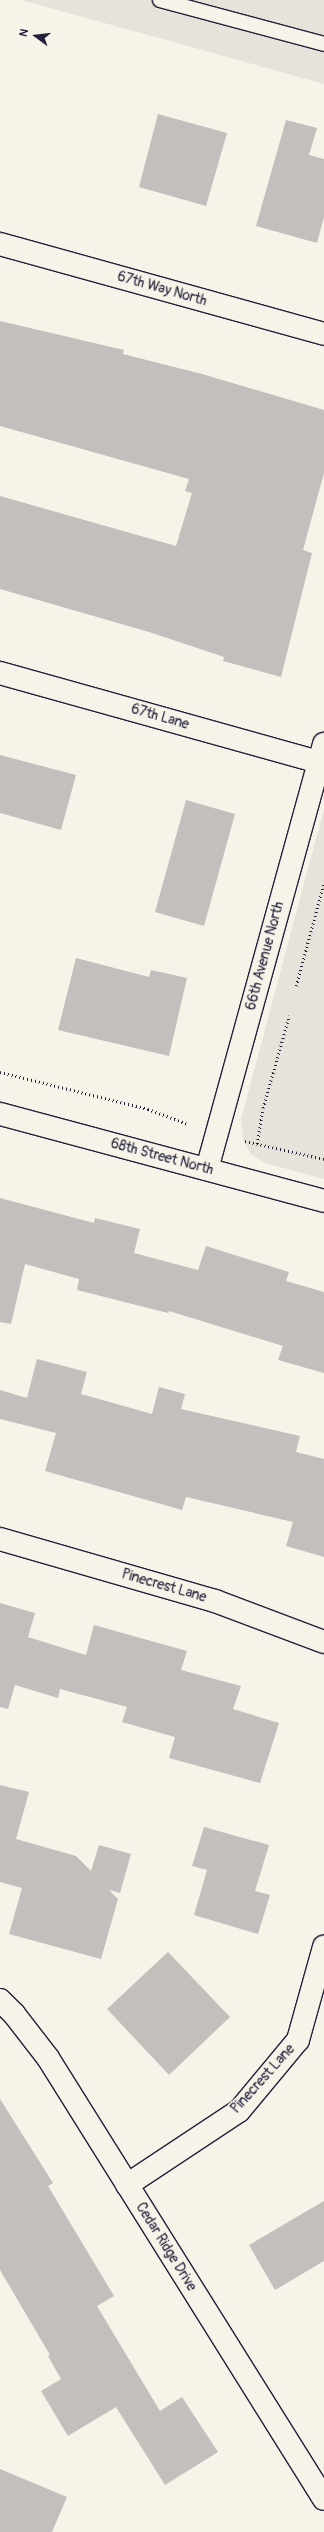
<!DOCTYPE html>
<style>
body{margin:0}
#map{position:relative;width:324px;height:2532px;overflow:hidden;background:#f7f3e8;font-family:Pangolin,sans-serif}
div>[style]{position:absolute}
.built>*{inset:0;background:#e7e3db}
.building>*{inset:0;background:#c2bfbd}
.path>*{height:2.5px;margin-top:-1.25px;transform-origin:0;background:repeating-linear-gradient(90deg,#22223b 0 1px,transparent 0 4px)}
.roads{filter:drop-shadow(1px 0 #22223b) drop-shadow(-1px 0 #22223b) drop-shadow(0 1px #22223b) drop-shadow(0 -1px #22223b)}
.service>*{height:14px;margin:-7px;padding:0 7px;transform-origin:7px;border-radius:7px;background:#f7f3e8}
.minor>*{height:22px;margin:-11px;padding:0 11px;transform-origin:11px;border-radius:11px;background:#f7f3e8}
span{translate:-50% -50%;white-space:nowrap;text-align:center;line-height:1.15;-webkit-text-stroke:3.5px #f7f3e8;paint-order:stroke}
.street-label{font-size:14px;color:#22223b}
.north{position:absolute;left:16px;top:16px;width:40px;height:40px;-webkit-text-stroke:3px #f7f3e8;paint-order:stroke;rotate:285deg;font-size:11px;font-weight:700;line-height:16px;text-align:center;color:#22223b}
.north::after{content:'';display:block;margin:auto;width:14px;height:18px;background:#22223b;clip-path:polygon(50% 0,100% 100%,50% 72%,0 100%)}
</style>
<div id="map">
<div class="built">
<div style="clip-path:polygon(21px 0,324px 0,324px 84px,166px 40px)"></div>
<div style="clip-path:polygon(324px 809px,324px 1179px,265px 1163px,251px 1154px,243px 1140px,241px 1119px)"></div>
</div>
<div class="building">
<div style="clip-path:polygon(158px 114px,227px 133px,206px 206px,139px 187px)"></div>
<div style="clip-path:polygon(286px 120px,317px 128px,309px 155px,324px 159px,324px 217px,317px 243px,256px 226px)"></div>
<div style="clip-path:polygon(0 321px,124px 350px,123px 354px,202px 374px,324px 410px,324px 473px,303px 550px,312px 553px,281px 677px,223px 661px,224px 657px,149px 632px,0 589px,0 496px,176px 546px,192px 493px,185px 491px,189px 479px,0 426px)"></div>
<div style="clip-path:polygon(0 755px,76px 775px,61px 830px,0 813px)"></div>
<div style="clip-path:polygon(186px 800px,235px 814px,204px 926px,155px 912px)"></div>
<div style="clip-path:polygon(76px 958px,149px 977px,151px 970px,187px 978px,169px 1056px,58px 1030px)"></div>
<div style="clip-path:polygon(0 1198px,94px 1223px,95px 1218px,140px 1229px,134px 1253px,198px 1270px,206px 1246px,289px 1272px,286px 1281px,324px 1292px,324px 1373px,278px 1360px,283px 1346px,169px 1311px,168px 1313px,77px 1290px,79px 1279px,25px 1264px,11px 1324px,0 1322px)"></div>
<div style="clip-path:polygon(37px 1359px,87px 1372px,81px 1394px,152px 1414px,159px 1387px,185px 1394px,181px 1409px,300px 1436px,296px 1452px,324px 1459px,324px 1557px,286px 1546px,293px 1522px,186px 1497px,182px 1510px,45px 1471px,56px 1433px,0 1419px,0 1390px,27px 1398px)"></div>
<div style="clip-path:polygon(0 1603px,35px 1613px,28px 1637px,86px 1655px,94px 1625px,187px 1651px,181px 1670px,241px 1686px,233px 1709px,279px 1723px,260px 1783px,169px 1758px,175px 1737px,122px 1722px,127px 1707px,60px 1689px,58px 1698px,15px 1685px,8px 1709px,0 1707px)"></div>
<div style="clip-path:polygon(0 1785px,29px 1792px,16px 1839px,76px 1856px,91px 1871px,99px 1845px,131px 1854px,120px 1893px,109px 1890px,118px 1899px,101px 1959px,9px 1934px,22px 1888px,0 1882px)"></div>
<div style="clip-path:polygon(204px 1827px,269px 1845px,255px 1891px,270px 1895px,258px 1934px,194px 1915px,207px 1870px,192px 1866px)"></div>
<div style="clip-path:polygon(168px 1952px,230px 2017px,169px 2075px,107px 2009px)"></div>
<div style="clip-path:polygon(0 2099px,53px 2183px,48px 2186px,114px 2296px,97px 2306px,160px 2411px,182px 2397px,218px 2452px,165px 2485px,116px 2407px,68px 2436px,41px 2391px,61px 2379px,48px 2356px,50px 2355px,0 2270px)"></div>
<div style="clip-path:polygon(324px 2201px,324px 2261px,275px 2290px,249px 2245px)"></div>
<div style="clip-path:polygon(0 2469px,67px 2497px,52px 2532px,0 2532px)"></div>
</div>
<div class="path">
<div style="left:296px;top:986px;width:108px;rotate:-74.9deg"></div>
<div style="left:0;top:1072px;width:153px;rotate:14deg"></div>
<div style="left:148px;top:1109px;width:43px;rotate:20.6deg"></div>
<div style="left:245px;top:1141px;width:81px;rotate:12.8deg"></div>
<div style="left:257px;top:1144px;width:36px;rotate:-81deg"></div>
<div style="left:263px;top:1108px;width:96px;rotate:-74.2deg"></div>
</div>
<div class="roads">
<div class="service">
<div style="left:160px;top:0;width:170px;rotate:15deg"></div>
</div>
<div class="minor">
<div style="left:0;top:244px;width:336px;rotate:15.5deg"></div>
<div style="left:0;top:673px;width:331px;rotate:15.6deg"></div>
<div style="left:0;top:1114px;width:335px;rotate:15deg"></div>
<div style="left:207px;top:1169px;width:441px;rotate:-74.6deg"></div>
<div style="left:0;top:1539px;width:224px;rotate:16.1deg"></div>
<div style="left:215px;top:1601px;width:116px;rotate:20.6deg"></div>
<div style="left:0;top:2000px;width:20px;rotate:45deg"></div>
<div style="left:14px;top:2014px;width:56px;rotate:52.3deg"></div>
<div style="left:48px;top:2058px;width:520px;rotate:57.96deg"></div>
<div style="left:127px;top:2185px;width:134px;rotate:-33.5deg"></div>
<div style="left:239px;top:2111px;width:92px;rotate:-50.3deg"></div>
<div style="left:298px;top:2040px;width:97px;rotate:-74.4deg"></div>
</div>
</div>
<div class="street-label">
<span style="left:162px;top:289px;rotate:16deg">67th Way North</span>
<span style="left:160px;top:717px;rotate:16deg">67th Lane</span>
<span style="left:265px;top:956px;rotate:-75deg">66th Avenue North</span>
<span style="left:162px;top:1157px;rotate:15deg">68th Street North</span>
<span style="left:164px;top:1586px;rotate:16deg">Pinecrest Lane</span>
<span style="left:263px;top:2079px;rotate:-48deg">Pinecrest Lane</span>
<span style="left:166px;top:2247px;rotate:58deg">Cedar Ridge Drive</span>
</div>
<div class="north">N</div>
</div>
